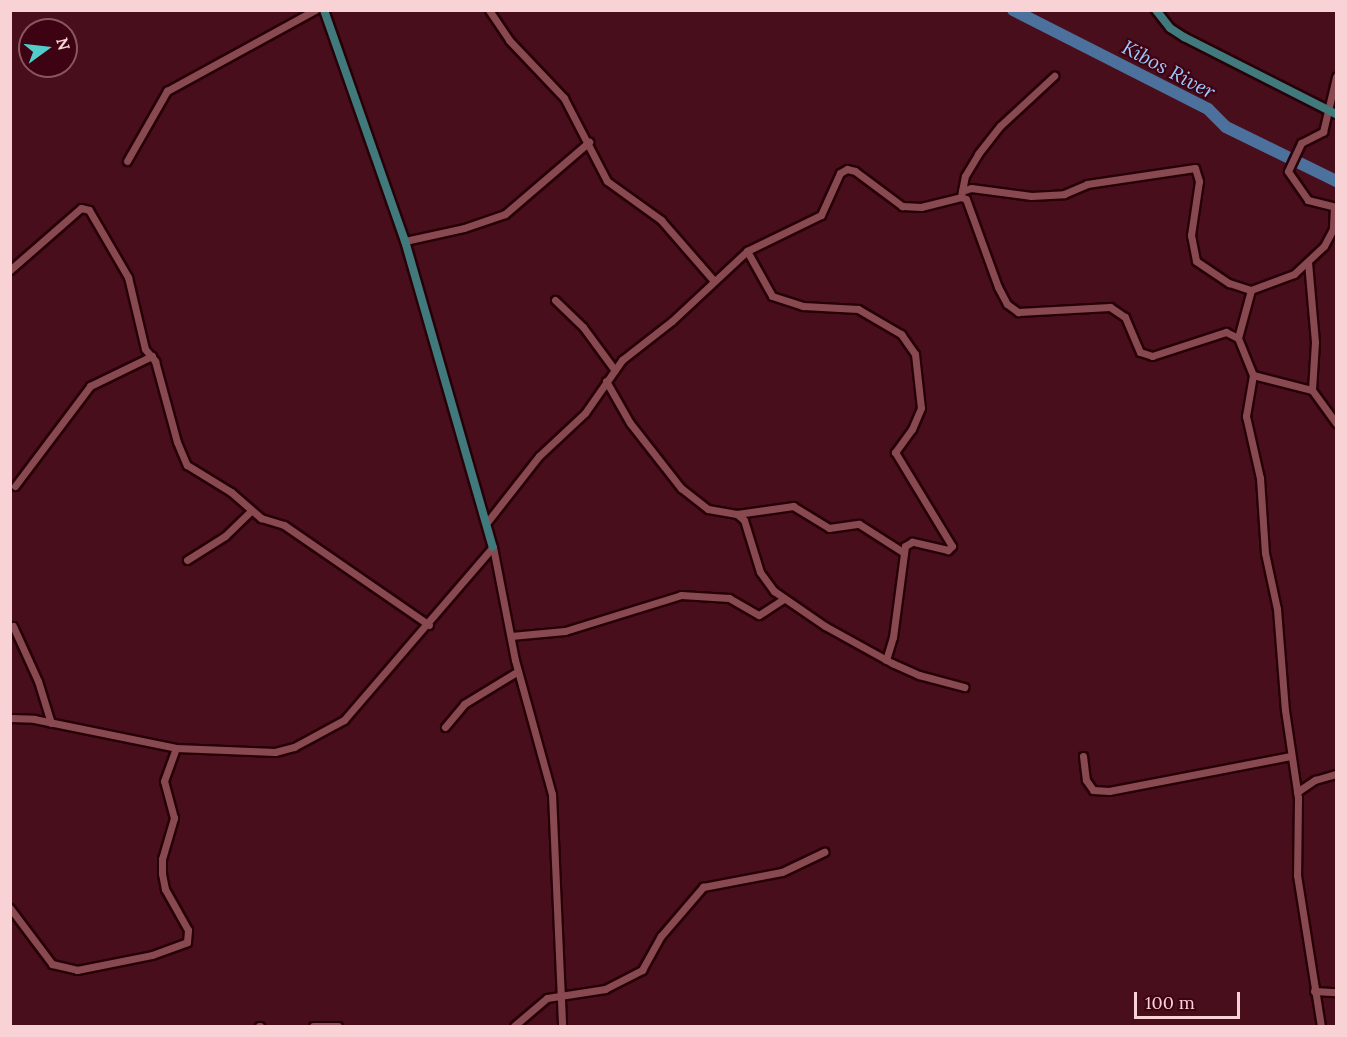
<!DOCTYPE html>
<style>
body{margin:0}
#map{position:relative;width:1347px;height:1037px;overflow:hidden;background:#480e1b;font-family:Lora,serif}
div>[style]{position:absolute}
.river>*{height:12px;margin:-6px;padding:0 6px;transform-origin:6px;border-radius:6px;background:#4c719d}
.roads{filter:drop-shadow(2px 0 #270007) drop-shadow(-2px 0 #270007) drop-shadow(0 2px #270007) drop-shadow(0 -2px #270007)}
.minor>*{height:7px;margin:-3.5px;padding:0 3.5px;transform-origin:3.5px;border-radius:3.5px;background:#894951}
.major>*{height:8px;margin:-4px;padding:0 4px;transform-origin:4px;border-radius:4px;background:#417a7c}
span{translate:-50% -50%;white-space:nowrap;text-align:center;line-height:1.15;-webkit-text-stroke:4.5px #3d0312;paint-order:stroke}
.water-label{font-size:20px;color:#9bc7fc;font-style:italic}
.frame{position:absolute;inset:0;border:12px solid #f8d2d5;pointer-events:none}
.north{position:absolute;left:18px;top:18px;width:60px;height:60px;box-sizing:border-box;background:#3d0312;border:2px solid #885660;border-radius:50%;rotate:75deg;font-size:16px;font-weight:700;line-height:24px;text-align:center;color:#f8d2d5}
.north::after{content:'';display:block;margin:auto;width:21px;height:27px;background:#53cdca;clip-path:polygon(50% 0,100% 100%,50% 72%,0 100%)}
.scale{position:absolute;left:1134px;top:992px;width:106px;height:27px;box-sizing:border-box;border:3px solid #f8d2d5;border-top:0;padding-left:8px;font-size:18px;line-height:21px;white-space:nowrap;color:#f8d2d5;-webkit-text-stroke:4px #3d0312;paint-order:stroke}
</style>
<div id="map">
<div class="river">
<div style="left:1013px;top:10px;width:219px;rotate:26.9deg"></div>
<div style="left:1208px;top:109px;width:25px;rotate:45deg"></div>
<div style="left:1226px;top:127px;width:123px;rotate:26.1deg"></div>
</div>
<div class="roads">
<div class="minor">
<div style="left:489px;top:10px;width:36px;rotate:56deg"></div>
<div style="left:509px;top:40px;width:80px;rotate:46.5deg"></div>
<div style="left:564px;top:98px;width:93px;rotate:62.6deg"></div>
<div style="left:607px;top:181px;width:67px;rotate:35.8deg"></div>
<div style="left:661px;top:220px;width:81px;rotate:49deg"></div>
<div style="left:127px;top:161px;width:81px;rotate:-60.3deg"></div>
<div style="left:167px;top:91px;width:169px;rotate:-28.7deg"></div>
<div style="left:962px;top:191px;width:15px;rotate:-79deg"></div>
<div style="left:965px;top:176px;width:26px;rotate:-59deg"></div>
<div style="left:978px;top:154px;width:36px;rotate:-52deg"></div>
<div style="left:1000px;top:126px;width:74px;rotate:-42.8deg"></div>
<div style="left:961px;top:197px;width:6px;rotate:-81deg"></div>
<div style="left:962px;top:191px;width:9px;rotate:-18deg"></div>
<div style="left:971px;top:188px;width:61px;rotate:7.6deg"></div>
<div style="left:1031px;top:196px;width:33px;rotate:-3deg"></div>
<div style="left:1064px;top:194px;width:25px;rotate:-23deg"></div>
<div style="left:1087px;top:184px;width:109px;rotate:-8.4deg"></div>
<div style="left:1195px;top:168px;width:14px;rotate:73deg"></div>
<div style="left:1199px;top:181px;width:55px;rotate:98.4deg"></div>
<div style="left:1191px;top:235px;width:26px;rotate:79deg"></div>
<div style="left:1196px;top:261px;width:40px;rotate:34deg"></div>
<div style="left:1229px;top:283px;width:23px;rotate:18deg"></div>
<div style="left:1334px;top:207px;width:22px;rotate:93deg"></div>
<div style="left:1333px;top:229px;width:19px;rotate:118deg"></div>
<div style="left:1324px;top:246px;width:41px;rotate:137deg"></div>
<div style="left:1294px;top:274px;width:46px;rotate:159.6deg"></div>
<div style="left:1251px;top:290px;width:50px;rotate:105.2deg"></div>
<div style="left:1238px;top:338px;width:40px;rotate:68deg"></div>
<div style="left:1253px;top:375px;width:61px;rotate:14.3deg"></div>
<div style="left:1312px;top:390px;width:41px;rotate:54deg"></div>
<div style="left:1336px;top:207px;width:29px;rotate:-166deg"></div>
<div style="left:1308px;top:200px;width:35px;rotate:-125deg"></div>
<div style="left:1288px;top:171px;width:31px;rotate:-65deg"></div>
<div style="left:1301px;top:143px;width:25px;rotate:-27deg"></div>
<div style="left:1323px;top:132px;width:57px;rotate:-76.7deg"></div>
<div style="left:405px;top:241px;width:60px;rotate:-12.4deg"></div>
<div style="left:464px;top:228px;width:43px;rotate:-18.9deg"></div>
<div style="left:505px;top:214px;width:111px;rotate:-40.6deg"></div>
<div style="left:747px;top:251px;width:51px;rotate:60.9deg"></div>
<div style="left:772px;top:296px;width:33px;rotate:18deg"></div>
<div style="left:803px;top:306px;width:55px;rotate:3.1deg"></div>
<div style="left:858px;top:309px;width:50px;rotate:30.2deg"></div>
<div style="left:901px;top:334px;width:24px;rotate:55deg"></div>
<div style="left:915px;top:354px;width:54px;rotate:83.7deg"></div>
<div style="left:921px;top:408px;width:23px;rotate:113deg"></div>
<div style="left:912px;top:429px;width:29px;rotate:126deg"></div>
<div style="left:895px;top:452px;width:110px;rotate:58.8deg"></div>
<div style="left:952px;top:546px;width:6px;rotate:135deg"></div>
<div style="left:948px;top:550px;width:37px;rotate:-167deg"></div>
<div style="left:912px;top:542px;width:8px;rotate:150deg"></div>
<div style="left:905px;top:546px;width:92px;rotate:97.5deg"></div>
<div style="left:893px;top:637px;width:24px;rotate:107deg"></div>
<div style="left:1308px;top:262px;width:80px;rotate:85deg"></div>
<div style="left:1315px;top:342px;width:48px;rotate:93.6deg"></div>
<div style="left:10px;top:270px;width:94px;rotate:-41.1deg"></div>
<div style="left:81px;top:208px;width:8px;rotate:14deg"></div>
<div style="left:89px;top:210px;width:78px;rotate:59.8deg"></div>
<div style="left:128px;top:277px;width:74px;rotate:76.7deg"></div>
<div style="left:145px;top:349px;width:16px;rotate:50deg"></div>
<div style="left:155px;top:361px;width:84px;rotate:74.8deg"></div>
<div style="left:177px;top:442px;width:25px;rotate:67deg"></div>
<div style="left:187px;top:465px;width:52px;rotate:31.5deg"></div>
<div style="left:231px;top:492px;width:40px;rotate:41deg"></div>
<div style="left:261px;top:518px;width:24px;rotate:17deg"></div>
<div style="left:284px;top:525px;width:176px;rotate:34.6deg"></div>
<div style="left:555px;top:300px;width:39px;rotate:44deg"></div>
<div style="left:583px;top:327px;width:52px;rotate:53.6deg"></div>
<div style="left:1253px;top:375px;width:42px;rotate:99.7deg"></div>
<div style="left:1246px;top:416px;width:64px;rotate:77.3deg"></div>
<div style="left:1260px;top:478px;width:75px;rotate:86.2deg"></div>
<div style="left:1265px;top:553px;width:57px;rotate:77.9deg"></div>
<div style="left:1277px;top:609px;width:101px;rotate:85.5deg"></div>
<div style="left:1285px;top:710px;width:89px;rotate:81.6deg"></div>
<div style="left:1298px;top:798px;width:77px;rotate:90.7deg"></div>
<div style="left:1297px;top:875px;width:153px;rotate:81deg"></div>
<div style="left:606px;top:381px;width:48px;rotate:60.3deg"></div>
<div style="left:630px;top:423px;width:83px;rotate:51.9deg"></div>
<div style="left:681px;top:488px;width:34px;rotate:38deg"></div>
<div style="left:708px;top:509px;width:29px;rotate:10deg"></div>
<div style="left:737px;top:514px;width:9px;rotate:41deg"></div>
<div style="left:744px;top:520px;width:54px;rotate:72.9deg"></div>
<div style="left:760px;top:572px;width:24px;rotate:54deg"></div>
<div style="left:774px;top:591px;width:62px;rotate:34.5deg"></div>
<div style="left:825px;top:626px;width:77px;rotate:28.9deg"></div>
<div style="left:892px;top:663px;width:30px;rotate:24deg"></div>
<div style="left:919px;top:675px;width:47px;rotate:14.9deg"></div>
<div style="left:15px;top:486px;width:125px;rotate:-53.1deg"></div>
<div style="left:90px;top:386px;width:69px;rotate:-25.8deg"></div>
<div style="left:737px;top:514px;width:57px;rotate:-8.1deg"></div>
<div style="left:793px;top:506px;width:42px;rotate:31.4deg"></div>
<div style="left:829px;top:528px;width:30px;rotate:-8deg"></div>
<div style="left:859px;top:524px;width:52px;rotate:32.5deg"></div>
<div style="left:488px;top:521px;width:83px;rotate:-51.9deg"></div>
<div style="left:539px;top:456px;width:63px;rotate:-43.1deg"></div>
<div style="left:585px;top:413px;width:65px;rotate:-55.1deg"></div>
<div style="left:622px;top:360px;width:63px;rotate:-38deg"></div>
<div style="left:672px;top:321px;width:103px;rotate:-43deg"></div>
<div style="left:747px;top:251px;width:82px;rotate:-25.9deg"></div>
<div style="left:821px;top:215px;width:46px;rotate:-65.7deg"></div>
<div style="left:840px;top:173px;width:8px;rotate:-30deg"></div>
<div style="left:847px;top:169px;width:8px;rotate:14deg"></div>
<div style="left:855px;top:171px;width:59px;rotate:36.7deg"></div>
<div style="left:902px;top:206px;width:19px;rotate:3deg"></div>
<div style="left:921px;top:207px;width:41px;rotate:-14deg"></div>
<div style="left:961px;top:197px;width:5px;rotate:22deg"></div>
<div style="left:966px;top:199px;width:94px;rotate:70deg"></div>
<div style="left:998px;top:287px;width:19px;rotate:62deg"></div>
<div style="left:1007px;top:304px;width:14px;rotate:36deg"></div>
<div style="left:1018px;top:312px;width:92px;rotate:-3.1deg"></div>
<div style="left:1110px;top:307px;width:18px;rotate:34deg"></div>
<div style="left:1125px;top:317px;width:38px;rotate:67deg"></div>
<div style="left:1140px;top:352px;width:13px;rotate:18deg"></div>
<div style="left:1152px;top:356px;width:78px;rotate:-18deg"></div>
<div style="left:1226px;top:332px;width:13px;rotate:27deg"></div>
<div style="left:493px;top:547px;width:115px;rotate:79deg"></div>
<div style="left:515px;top:660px;width:139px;rotate:74.6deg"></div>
<div style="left:552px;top:794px;width:232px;rotate:87.5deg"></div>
<div style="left:187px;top:560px;width:45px;rotate:-32.3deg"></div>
<div style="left:225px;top:536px;width:37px;rotate:-44deg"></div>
<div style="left:13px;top:626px;width:60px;rotate:65.6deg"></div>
<div style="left:38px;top:681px;width:44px;rotate:72.8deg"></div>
<div style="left:511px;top:636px;width:54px;rotate:-5.3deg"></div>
<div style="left:565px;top:631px;width:121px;rotate:-17.2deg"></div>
<div style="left:681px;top:595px;width:48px;rotate:3.6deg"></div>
<div style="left:729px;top:598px;width:34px;rotate:30deg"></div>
<div style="left:759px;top:615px;width:30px;rotate:-33deg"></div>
<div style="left:10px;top:718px;width:24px;rotate:2deg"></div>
<div style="left:34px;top:719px;width:145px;rotate:11.5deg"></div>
<div style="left:176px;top:748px;width:99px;rotate:2.3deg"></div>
<div style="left:275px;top:752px;width:20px;rotate:-15deg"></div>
<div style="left:294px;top:747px;width:57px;rotate:-28.4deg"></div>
<div style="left:344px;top:720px;width:228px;rotate:-49.3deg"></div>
<div style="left:445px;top:727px;width:30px;rotate:-50deg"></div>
<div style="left:464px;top:704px;width:63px;rotate:-31.4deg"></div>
<div style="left:1083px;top:756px;width:24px;rotate:83deg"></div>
<div style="left:1086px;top:780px;width:12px;rotate:55deg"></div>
<div style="left:1093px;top:790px;width:16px;rotate:4deg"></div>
<div style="left:1109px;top:791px;width:185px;rotate:-10.9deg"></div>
<div style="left:1297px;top:792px;width:22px;rotate:-34deg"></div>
<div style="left:1315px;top:780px;width:22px;rotate:-16deg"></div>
<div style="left:10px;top:908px;width:70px;rotate:53.1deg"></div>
<div style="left:52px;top:964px;width:26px;rotate:13deg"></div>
<div style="left:77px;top:970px;width:76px;rotate:-11.3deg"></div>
<div style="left:152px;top:955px;width:37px;rotate:-20deg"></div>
<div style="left:187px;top:942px;width:12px;rotate:-85deg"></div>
<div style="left:188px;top:930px;width:47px;rotate:-119.3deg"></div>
<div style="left:165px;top:889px;width:16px;rotate:-101deg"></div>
<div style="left:162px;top:873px;width:14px;rotate:-90deg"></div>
<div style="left:162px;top:859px;width:43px;rotate:-73.7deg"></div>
<div style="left:174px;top:818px;width:38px;rotate:-105deg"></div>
<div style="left:164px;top:781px;width:35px;rotate:-70deg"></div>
<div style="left:1314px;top:991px;width:22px;rotate:3deg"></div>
<div style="left:259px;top:1026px;width:1px"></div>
<div style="left:313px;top:1026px;width:25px"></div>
<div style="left:514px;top:1026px;width:43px;rotate:-40.3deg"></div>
<div style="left:547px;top:998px;width:59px;rotate:-8.8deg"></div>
<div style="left:605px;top:989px;width:42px;rotate:-27.2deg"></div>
<div style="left:642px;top:970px;width:39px;rotate:-61deg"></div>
<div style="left:661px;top:936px;width:65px;rotate:-49.4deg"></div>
<div style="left:703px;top:887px;width:80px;rotate:-10.8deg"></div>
<div style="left:782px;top:872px;width:47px;rotate:-25.5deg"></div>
</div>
<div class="major">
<div style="left:324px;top:10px;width:245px;rotate:70.7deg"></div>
<div style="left:405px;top:241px;width:318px;rotate:74deg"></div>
<div style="left:1156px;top:10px;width:23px;rotate:52deg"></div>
<div style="left:1170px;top:28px;width:17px;rotate:33deg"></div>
<div style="left:1184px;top:37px;width:170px;rotate:26.9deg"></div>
</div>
</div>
<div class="water-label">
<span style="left:1169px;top:69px;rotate:28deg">Kibos River</span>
</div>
<div class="frame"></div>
<div class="north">N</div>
<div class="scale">100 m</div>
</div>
